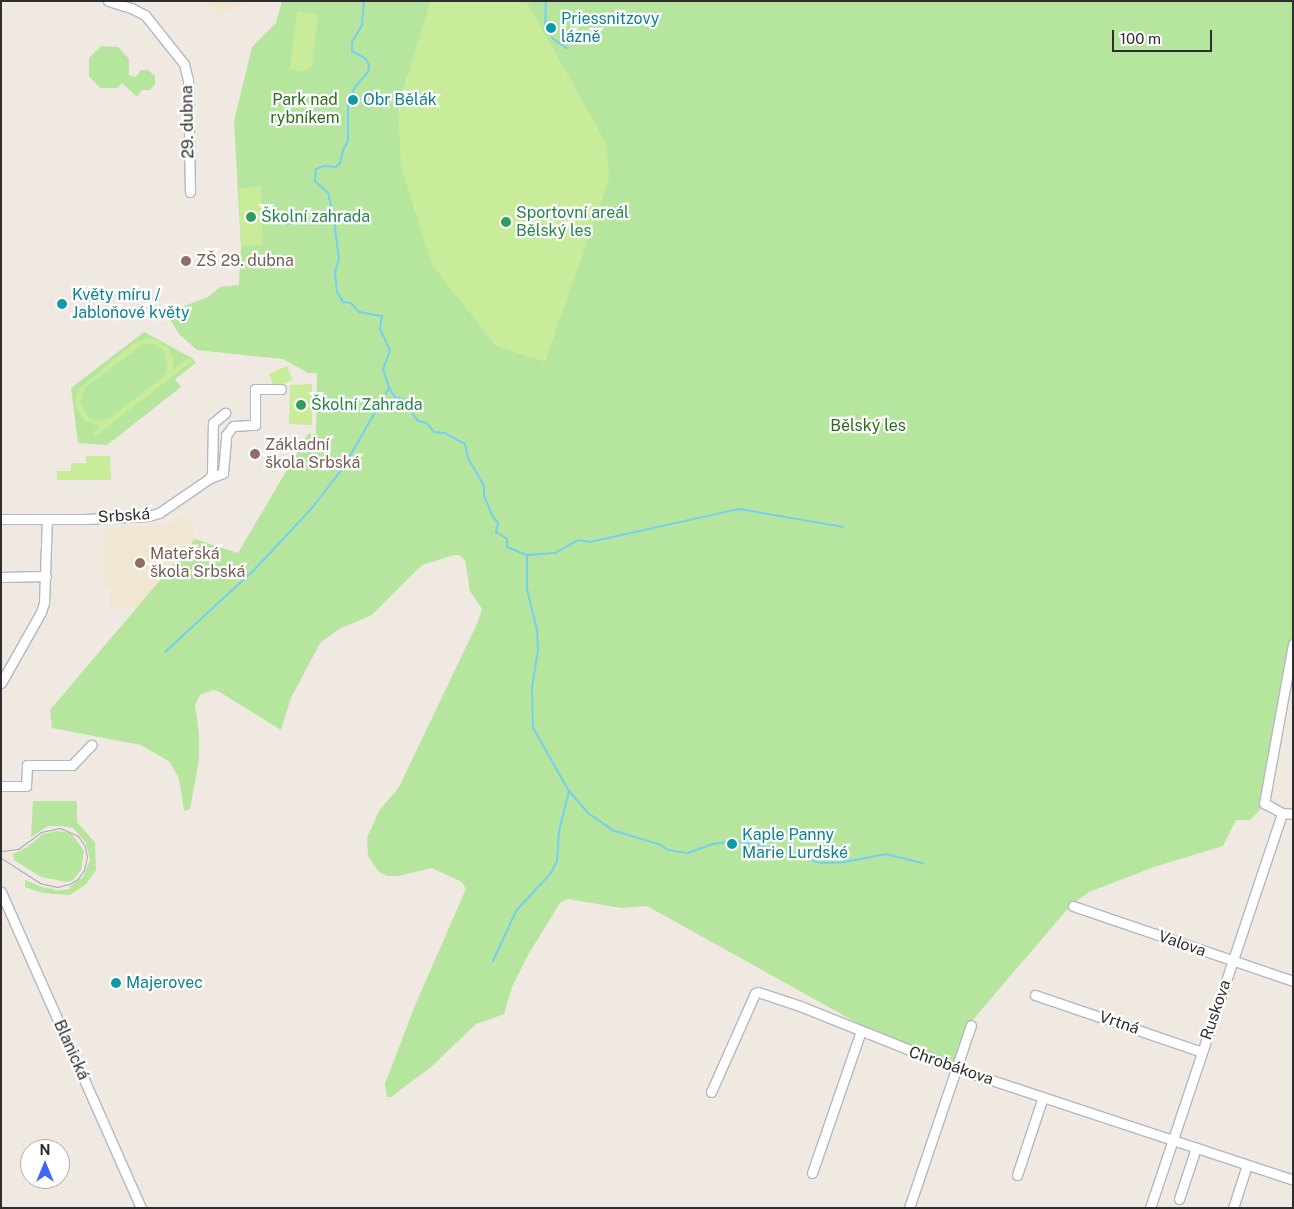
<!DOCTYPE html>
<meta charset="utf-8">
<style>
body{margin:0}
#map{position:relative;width:1294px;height:1209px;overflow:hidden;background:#efe9e1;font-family:"Public Sans",sans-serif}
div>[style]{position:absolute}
.education>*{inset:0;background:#f0e6d1}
.green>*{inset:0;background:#b6e59e}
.pitch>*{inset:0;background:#c9ec9a}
.stream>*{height:2px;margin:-1px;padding:0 1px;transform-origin:1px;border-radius:1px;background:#75cff0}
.roads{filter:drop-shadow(1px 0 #b4b7c1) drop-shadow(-1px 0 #b4b7c1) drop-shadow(0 1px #b4b7c1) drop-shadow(0 -1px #b4b7c1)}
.minor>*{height:9px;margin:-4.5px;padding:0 4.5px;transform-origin:4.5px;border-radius:4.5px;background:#fff}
.tram>*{height:1px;margin:-0.5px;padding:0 0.5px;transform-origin:0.5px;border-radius:0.5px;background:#a3a6b8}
.dots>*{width:14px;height:14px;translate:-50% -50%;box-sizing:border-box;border:2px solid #fff;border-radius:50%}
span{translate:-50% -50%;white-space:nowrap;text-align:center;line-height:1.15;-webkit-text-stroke:4.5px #fff;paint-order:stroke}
.culture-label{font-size:16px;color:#0d838f}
.left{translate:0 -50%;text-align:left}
.park-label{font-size:16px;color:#2c6e1b}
.street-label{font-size:16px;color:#2e2e2e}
.leisure-label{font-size:16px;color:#27864d}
.education-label{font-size:16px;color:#785e54}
.frame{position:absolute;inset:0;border:2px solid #2e2e2e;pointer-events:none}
.north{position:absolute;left:20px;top:1139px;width:50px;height:50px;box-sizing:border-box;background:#fff;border:1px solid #ababab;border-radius:50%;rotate:0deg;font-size:14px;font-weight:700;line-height:20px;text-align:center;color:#2e2e2e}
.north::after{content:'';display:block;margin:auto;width:18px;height:22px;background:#4264fb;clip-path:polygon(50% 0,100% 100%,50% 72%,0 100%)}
.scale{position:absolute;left:1112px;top:30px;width:100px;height:22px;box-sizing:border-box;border:2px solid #2e2e2e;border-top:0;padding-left:6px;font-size:15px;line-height:18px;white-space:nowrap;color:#2e2e2e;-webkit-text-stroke:4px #fff;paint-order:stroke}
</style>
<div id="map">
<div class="education">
<div style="clip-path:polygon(206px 1px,246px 1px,218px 18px)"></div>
<div style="clip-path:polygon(182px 518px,191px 519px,195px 539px,139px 607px,110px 608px,110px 587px,104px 587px,103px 528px,159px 526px)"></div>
</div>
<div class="green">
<div style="clip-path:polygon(282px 1px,1293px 1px,1293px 659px,1268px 801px,1250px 820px,1236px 820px,1223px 846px,1154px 867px,1089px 892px,1071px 905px,971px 1022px,952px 1070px,897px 1045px,647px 906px,621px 908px,568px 899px,560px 903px,528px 955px,512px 987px,504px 1014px,476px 1024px,431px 1067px,391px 1097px,387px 1097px,385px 1084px,416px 1003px,466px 889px,462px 882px,432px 868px,398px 876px,387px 876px,379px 872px,368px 856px,367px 838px,379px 811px,399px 787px,477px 624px,482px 609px,470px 591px,465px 560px,459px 555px,454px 555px,422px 565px,372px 615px,339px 629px,320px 643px,291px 698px,281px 730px,218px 691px,213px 690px,200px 695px,195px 705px,199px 734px,199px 760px,190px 809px,184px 811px,179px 779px,170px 762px,141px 745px,52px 728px,50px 710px,195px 539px,238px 553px,308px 434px,316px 434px,317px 373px,308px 373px,283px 359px,197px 350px,179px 334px,166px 313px,208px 297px,220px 287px,239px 285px,241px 246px,234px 121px,252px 47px,276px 23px)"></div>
<div style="clip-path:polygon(101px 46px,118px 47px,129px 59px,129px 75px,136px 77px,141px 70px,148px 70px,155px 76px,155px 84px,150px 90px,142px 90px,137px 97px,122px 83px,117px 88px,100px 88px,89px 76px,89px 58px)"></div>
<div style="clip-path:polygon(144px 332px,192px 358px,196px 363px,175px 379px,181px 387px,107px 445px,78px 443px,71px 388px)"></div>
<div style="clip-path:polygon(33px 801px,77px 801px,77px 822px,95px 843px,96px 870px,86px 884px,70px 895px,42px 893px,25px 887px,25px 880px,45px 888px,54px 889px,55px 891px,70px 889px,69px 887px,83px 877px,90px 860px,86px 843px,73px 828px,63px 826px,48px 826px,31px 837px)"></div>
<div style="clip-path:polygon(57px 831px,71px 833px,84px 851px,81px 870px,73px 880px,67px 882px,41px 877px,14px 860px,13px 854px,27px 847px,43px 834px)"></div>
</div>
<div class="pitch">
<div style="clip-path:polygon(431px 1px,526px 1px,606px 143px,609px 179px,545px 362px,496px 346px,432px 265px,401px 167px,398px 105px)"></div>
<div style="clip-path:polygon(297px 12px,318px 14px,312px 66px,304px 72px,290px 69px)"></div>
<div style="clip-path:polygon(261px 187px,263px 245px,241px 246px,239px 188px)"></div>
<div style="clip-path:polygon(evenodd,147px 338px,157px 340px,168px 348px,173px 357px,173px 369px,189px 358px,192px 361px,96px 436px,93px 432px,100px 426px,84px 420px,76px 408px,76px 398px,79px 389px,134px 343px,147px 338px,143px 344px,155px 344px,164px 351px,168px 366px,164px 376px,109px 419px,98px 421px,87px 416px,80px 402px,85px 388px,143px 344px)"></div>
<div style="clip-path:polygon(287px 366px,293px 380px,274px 387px,269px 374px)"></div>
<div style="clip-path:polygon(312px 384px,312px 425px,289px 424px,290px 385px)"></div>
<div style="clip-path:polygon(86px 456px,110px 456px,111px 480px,57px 480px,57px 471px,71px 471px,71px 463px,86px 463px)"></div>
</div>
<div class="stream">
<div style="left:364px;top:1px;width:24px;rotate:95deg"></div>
<div style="left:362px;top:25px;width:20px;rotate:120deg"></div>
<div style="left:352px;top:42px;width:9px;rotate:90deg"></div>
<div style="left:352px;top:51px;width:15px;rotate:28deg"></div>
<div style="left:365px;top:58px;width:8px;rotate:60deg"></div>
<div style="left:369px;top:65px;width:7px;rotate:98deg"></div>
<div style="left:368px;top:72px;width:20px;rotate:131deg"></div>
<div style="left:355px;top:87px;width:17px;rotate:114deg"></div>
<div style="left:348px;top:103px;width:38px;rotate:90deg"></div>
<div style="left:348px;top:141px;width:10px;rotate:119deg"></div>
<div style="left:343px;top:150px;width:13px;rotate:103deg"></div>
<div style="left:340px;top:163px;width:6px;rotate:135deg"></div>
<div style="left:336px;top:167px;width:12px;rotate:-175deg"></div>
<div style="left:324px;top:166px;width:9px;rotate:159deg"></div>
<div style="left:316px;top:169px;width:12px;rotate:95deg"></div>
<div style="left:315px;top:181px;width:18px;rotate:43deg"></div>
<div style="left:328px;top:193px;width:21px;rotate:76deg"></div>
<div style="left:333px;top:213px;width:46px;rotate:82.6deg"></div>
<div style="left:339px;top:259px;width:14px;rotate:107deg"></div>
<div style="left:335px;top:272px;width:20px;rotate:84deg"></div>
<div style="left:337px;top:292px;width:12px;rotate:59deg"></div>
<div style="left:343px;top:302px;width:8px;rotate:7deg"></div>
<div style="left:351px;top:303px;width:12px;rotate:48deg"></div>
<div style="left:359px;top:312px;width:23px;rotate:10deg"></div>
<div style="left:382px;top:316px;width:13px;rotate:99deg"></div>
<div style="left:380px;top:329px;width:23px;rotate:65deg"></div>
<div style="left:390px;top:350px;width:20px;rotate:110deg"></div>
<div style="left:383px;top:369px;width:20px;rotate:72deg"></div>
<div style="left:389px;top:388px;width:11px;rotate:56deg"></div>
<div style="left:395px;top:397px;width:13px;rotate:18deg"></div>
<div style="left:407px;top:401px;width:9px;rotate:72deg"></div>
<div style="left:410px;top:410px;width:14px;rotate:54deg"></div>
<div style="left:418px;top:421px;width:9px;rotate:13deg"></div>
<div style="left:427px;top:423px;width:11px;rotate:52deg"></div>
<div style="left:434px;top:432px;width:11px;rotate:5deg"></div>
<div style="left:445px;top:433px;width:23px;rotate:29deg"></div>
<div style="left:465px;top:444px;width:14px;rotate:78deg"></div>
<div style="left:468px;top:458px;width:32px;rotate:60deg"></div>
<div style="left:484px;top:486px;width:10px;rotate:90deg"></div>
<div style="left:484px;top:496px;width:23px;rotate:67deg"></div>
<div style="left:493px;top:517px;width:8px;rotate:50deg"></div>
<div style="left:498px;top:523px;width:9px;rotate:103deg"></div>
<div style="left:496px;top:532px;width:13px;rotate:32deg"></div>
<div style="left:507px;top:539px;width:8px;rotate:90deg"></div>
<div style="left:507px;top:547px;width:22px;rotate:22deg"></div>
<div style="left:527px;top:555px;width:28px;rotate:-4deg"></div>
<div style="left:555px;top:553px;width:26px;rotate:-29deg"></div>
<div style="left:578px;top:540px;width:12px;rotate:9deg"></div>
<div style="left:590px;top:542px;width:153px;rotate:-12.5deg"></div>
<div style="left:739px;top:509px;width:106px;rotate:9.8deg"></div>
<div style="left:546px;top:1px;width:28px;rotate:92deg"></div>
<div style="left:545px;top:29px;width:5px;rotate:53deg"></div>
<div style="left:552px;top:38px;width:18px;rotate:34deg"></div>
<div style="left:165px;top:652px;width:121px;rotate:-42.7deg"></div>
<div style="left:254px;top:570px;width:85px;rotate:-46.9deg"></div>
<div style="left:312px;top:508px;width:51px;rotate:-52.2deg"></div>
<div style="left:343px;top:468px;width:92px;rotate:-60.1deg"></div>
<div style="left:569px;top:791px;width:29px;rotate:49deg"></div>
<div style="left:588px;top:813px;width:29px;rotate:35deg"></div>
<div style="left:612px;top:830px;width:51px;rotate:17deg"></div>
<div style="left:661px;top:845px;width:9px;rotate:36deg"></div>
<div style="left:668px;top:850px;width:20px;rotate:9deg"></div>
<div style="left:688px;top:853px;width:27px;rotate:-20deg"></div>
<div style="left:713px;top:844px;width:22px;rotate:-8deg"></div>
<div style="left:735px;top:841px;width:29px;rotate:10deg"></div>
<div style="left:764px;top:846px;width:59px;rotate:16.6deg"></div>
<div style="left:821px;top:863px;width:23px;rotate:-2deg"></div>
<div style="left:844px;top:862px;width:43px;rotate:-10.8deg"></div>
<div style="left:886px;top:854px;width:38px;rotate:14deg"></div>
<div style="left:493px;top:961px;width:55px;rotate:-65.3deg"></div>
<div style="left:516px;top:911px;width:52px;rotate:-47.4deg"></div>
<div style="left:551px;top:873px;width:13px;rotate:-63deg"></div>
<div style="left:557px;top:861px;width:30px;rotate:-86deg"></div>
<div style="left:559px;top:831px;width:41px;rotate:-76deg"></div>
<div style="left:569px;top:791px;width:73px;rotate:-119.7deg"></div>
<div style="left:533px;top:728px;width:40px;rotate:-91.4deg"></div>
<div style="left:532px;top:688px;width:38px;rotate:-81deg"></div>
<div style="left:538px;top:650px;width:20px;rotate:-93deg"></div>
<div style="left:537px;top:630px;width:42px;rotate:-103.7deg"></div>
<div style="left:527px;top:589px;width:33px;rotate:-90deg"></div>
</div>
<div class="roads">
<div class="minor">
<div style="left:108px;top:1px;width:24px;rotate:17deg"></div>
<div style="left:131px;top:8px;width:16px;rotate:27deg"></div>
<div style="left:145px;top:15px;width:63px;rotate:51.5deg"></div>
<div style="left:184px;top:64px;width:16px;rotate:76deg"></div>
<div style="left:188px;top:80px;width:112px;rotate:89deg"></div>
<div style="left:210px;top:478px;width:14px;rotate:-21deg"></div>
<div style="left:223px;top:473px;width:38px;rotate:-85deg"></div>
<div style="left:226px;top:435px;width:11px;rotate:-52deg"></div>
<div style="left:233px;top:426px;width:22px;rotate:-3deg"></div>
<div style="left:255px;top:425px;width:36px;rotate:-90deg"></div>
<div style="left:255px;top:389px;width:26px"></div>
<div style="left:1px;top:519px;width:84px"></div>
<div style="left:85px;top:519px;width:63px;rotate:-2.7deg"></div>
<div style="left:148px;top:516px;width:11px;rotate:-15deg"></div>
<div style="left:159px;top:513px;width:62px;rotate:-34.5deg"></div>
<div style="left:210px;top:478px;width:5px;rotate:-68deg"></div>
<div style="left:212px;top:473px;width:50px;rotate:-88.9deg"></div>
<div style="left:213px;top:423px;width:16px;rotate:-40deg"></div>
<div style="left:1px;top:577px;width:45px;rotate:-1.3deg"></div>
<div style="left:1293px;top:644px;width:162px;rotate:100.3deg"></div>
<div style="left:1264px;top:803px;width:21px;rotate:29deg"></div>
<div style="left:1282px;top:813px;width:11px;rotate:5deg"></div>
<div style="left:1px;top:683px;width:81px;rotate:-60.6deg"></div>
<div style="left:41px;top:612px;width:9px;rotate:-72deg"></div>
<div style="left:44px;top:603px;width:84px;rotate:-88deg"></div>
<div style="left:1px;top:786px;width:25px"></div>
<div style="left:26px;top:786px;width:21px;rotate:-87deg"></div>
<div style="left:27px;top:765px;width:45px"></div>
<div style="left:72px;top:765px;width:28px;rotate:-46deg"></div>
<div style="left:1px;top:892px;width:346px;rotate:66.1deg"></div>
<div style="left:1073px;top:906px;width:232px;rotate:18.8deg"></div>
<div style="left:1035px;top:995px;width:176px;rotate:18.8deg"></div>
<div style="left:711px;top:1092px;width:108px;rotate:-66deg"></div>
<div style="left:755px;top:993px;width:3px;rotate:-18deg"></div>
<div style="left:758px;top:992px;width:44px;rotate:18.4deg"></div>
<div style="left:800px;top:1006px;width:167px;rotate:21.8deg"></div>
<div style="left:955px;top:1068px;width:356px;rotate:18.3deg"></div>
<div style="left:812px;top:1173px;width:150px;rotate:-71deg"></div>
<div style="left:1017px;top:1175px;width:82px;rotate:-71.6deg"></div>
<div style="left:1179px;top:1199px;width:54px;rotate:-71.6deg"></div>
<div style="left:909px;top:1208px;width:193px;rotate:-71.3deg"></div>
<div style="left:1150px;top:1208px;width:416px;rotate:-71.5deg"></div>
<div style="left:1233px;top:1208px;width:45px;rotate:-72deg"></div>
</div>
</div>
<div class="tram">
<div style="left:1px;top:851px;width:17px;rotate:-7deg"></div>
<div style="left:18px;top:849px;width:29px;rotate:-36deg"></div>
<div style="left:41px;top:832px;width:19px;rotate:-12deg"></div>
<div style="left:60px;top:828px;width:20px;rotate:24deg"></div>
<div style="left:78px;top:836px;width:12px;rotate:55deg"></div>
<div style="left:85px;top:846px;width:11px;rotate:80deg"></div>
<div style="left:87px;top:857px;width:13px;rotate:103deg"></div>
<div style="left:84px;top:870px;width:11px;rotate:124deg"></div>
<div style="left:78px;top:879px;width:10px;rotate:151deg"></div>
<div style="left:69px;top:884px;width:12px;rotate:166deg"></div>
<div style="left:57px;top:887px;width:17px;rotate:-167deg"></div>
<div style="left:40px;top:883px;width:46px;rotate:-147.3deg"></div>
</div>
<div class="dots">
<div style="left:551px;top:28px;background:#0f9aa8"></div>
<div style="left:353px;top:100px;background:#0f9aa8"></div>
<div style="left:251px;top:217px;background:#2e9e5b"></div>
<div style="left:506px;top:222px;background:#2e9e5b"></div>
<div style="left:186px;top:261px;background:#8d6e63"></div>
<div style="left:62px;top:304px;background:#0f9aa8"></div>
<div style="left:301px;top:405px;background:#2e9e5b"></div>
<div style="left:255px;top:454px;background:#8d6e63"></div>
<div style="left:140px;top:563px;background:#8d6e63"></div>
<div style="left:732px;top:844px;background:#0f9aa8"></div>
<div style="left:116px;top:983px;background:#0f9aa8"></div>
</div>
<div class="culture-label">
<span class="left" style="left:561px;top:28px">Priessnitzovy<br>lázně</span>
<span class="left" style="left:363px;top:100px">Obr Bělák</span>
<span class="left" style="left:72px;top:304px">Květy míru /<br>Jabloňové květy</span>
<span class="left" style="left:742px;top:844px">Kaple Panny<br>Marie Lurdské</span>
<span class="left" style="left:126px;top:983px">Majerovec</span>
</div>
<div class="park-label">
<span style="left:305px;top:109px">Park nad<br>rybníkem</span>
<span style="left:868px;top:426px">Bělský les</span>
</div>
<div class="street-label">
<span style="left:188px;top:122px;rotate:-91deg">29. dubna</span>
<span style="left:124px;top:516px;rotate:-4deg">Srbská</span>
<span style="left:1182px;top:944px;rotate:19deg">Valova</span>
<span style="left:1216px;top:1010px;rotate:-71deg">Ruskova</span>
<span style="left:1119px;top:1023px;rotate:19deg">Vrtná</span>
<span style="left:71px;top:1050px;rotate:66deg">Blanická</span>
<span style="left:951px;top:1066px;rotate:19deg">Chrobákova</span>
</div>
<div class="leisure-label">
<span class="left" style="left:516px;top:222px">Sportovní areál<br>Bělský les</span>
<span class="left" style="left:261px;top:217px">Školní zahrada</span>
<span class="left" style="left:311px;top:405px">Školní Zahrada</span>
</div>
<div class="education-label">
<span class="left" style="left:196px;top:261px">ZŠ 29. dubna</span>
<span class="left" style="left:265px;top:454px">Základní<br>škola Srbská</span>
<span class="left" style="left:150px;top:563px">Mateřská<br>škola Srbská</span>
</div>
<div class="frame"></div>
<div class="north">N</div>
<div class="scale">100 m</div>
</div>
